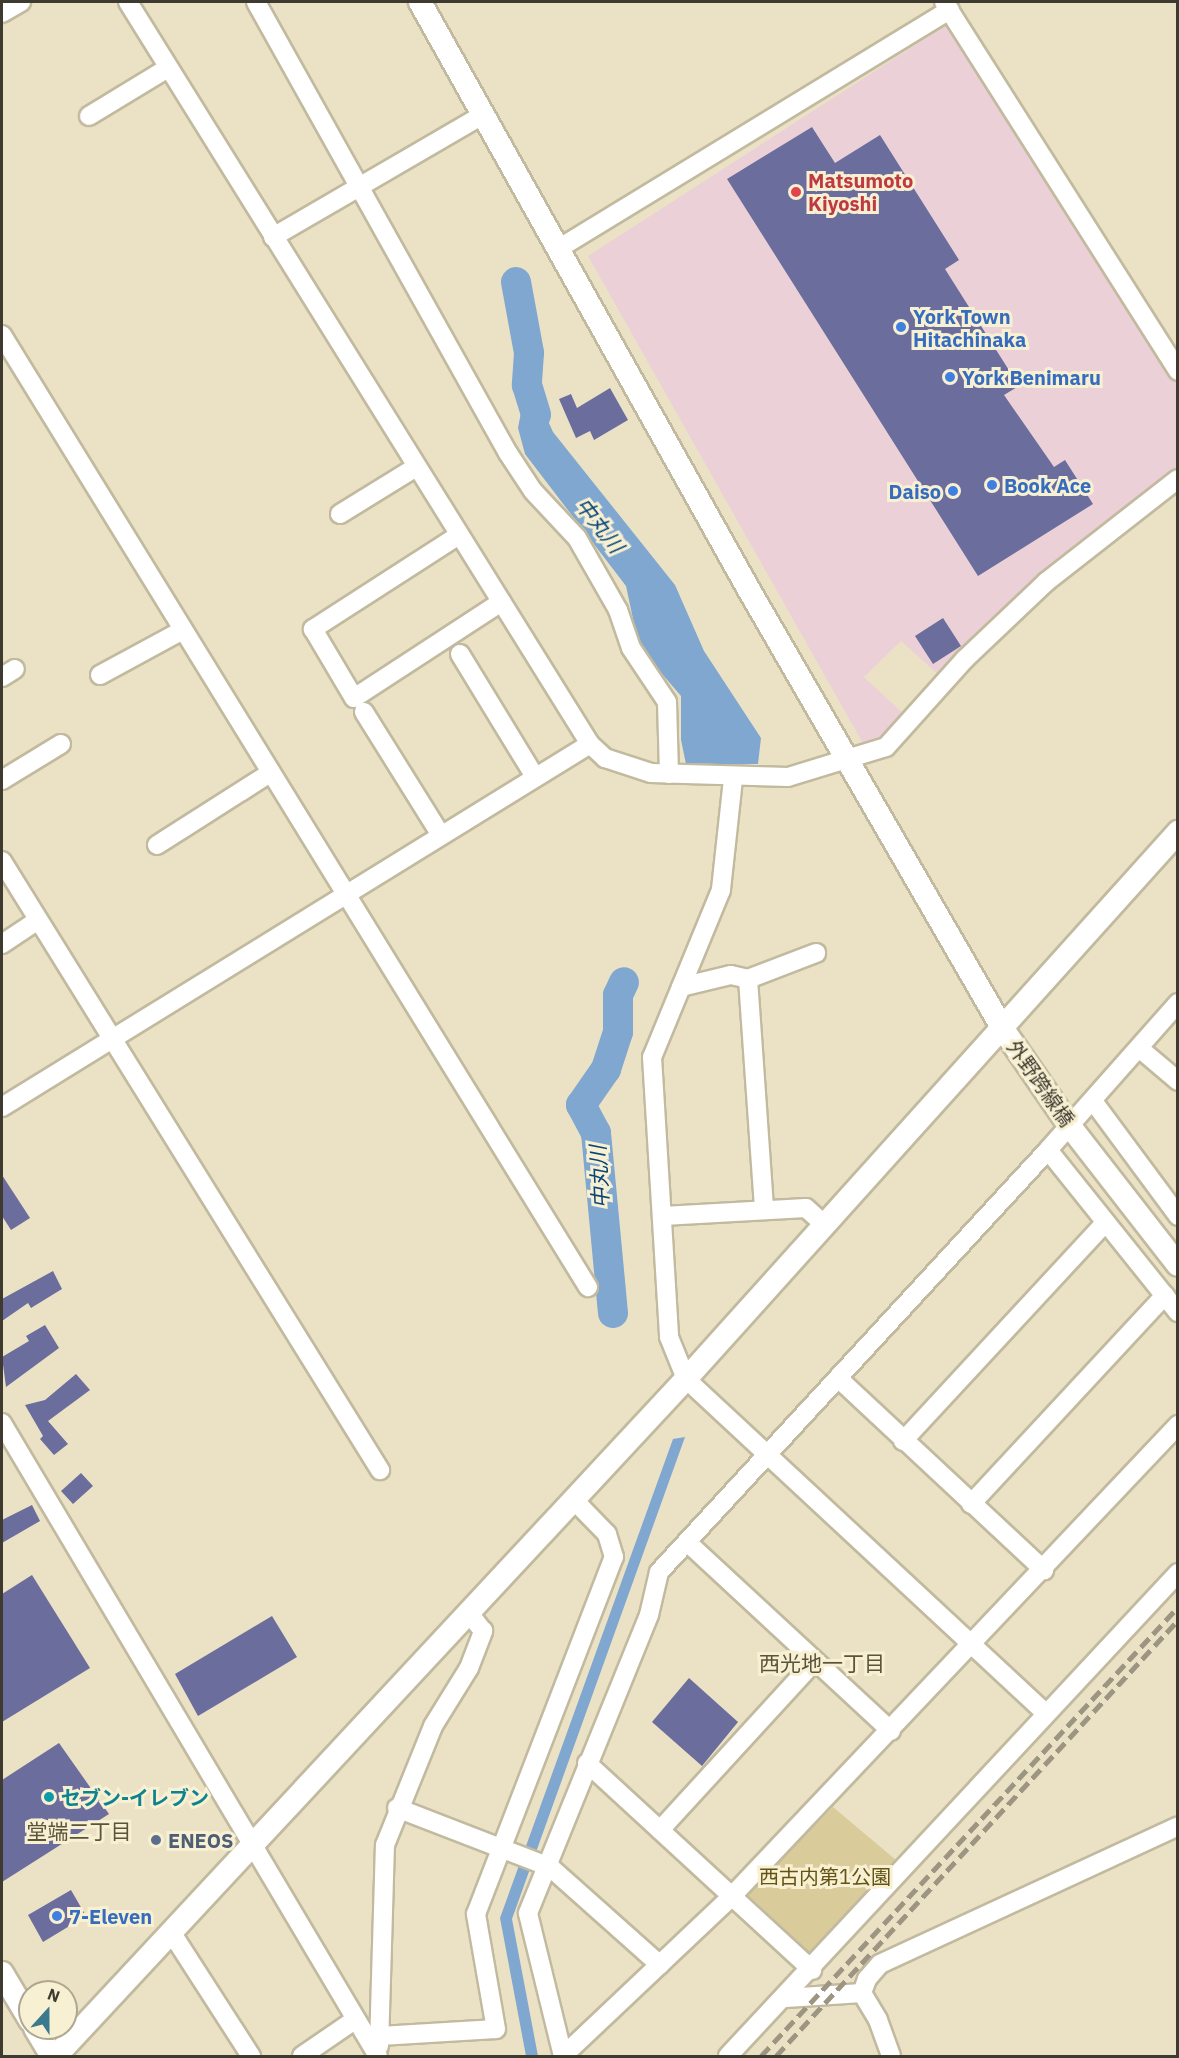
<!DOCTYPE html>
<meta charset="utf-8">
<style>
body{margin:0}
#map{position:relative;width:1179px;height:2058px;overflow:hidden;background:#ebe2c6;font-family:"IBM Plex Sans","Noto Sans JP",sans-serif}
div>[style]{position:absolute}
.commercial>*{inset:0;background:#ebd1d7}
.green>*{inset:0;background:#dacb9a}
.water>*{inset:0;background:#80a7cf}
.river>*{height:30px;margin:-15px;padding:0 15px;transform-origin:15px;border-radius:15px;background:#80a7cf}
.building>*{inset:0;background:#6b6d9c}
.roads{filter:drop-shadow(2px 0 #c2ba9f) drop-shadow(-2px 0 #c2ba9f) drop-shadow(0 2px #c2ba9f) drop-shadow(0 -2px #c2ba9f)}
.minor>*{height:18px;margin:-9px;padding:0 9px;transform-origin:9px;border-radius:9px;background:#fff}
.tertiary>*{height:22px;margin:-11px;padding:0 11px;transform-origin:11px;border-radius:11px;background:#fff}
.rail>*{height:4.5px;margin-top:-2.25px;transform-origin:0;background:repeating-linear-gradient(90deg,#9c9581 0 12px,transparent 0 18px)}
.dots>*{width:16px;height:16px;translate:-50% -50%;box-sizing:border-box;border:3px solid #f8f0d3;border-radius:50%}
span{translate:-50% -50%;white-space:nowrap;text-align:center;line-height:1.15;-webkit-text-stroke:6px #f8f0d3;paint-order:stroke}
.health-label{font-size:20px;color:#be3a42;font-weight:700}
.left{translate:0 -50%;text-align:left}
.shop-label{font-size:20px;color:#366cbe;font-weight:700}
.right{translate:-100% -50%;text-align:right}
.street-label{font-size:20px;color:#3e3a2f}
.culture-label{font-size:20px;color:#0d838f;font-weight:700}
.service-label{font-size:20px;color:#4e5e75;font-weight:700}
.park-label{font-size:20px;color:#655314}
.water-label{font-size:21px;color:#094578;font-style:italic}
.neighbourhood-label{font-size:21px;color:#5b533b}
.frame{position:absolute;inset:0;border:3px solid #3e3a2f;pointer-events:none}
.north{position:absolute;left:18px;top:1980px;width:60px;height:60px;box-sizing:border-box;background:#f8f0d3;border:2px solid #aea791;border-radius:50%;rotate:21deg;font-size:16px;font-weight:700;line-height:24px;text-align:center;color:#3e3a2f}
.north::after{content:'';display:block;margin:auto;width:21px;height:27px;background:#3b798e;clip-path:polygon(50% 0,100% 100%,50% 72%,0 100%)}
</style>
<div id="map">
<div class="commercial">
<div style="clip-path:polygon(951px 22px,1177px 375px,1177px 475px,941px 677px,901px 641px,864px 677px,906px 716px,885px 740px,865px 747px,588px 256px)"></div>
</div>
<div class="green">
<div style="clip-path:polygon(833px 1807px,896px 1860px,811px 1956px,747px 1894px)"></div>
</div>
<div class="water">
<div style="clip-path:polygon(528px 376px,553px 432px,675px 585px,704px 651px,761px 738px,758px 764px,686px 764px,681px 740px,681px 696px,639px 647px,626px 586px,525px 454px,518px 428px)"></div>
<div style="clip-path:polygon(685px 1437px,512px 1919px,538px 2056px,526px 2056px,500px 1918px,673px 1439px)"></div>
</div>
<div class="river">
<div style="left:516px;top:282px;width:72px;rotate:79.6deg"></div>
<div style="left:529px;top:353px;width:32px;rotate:94deg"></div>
<div style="left:527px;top:385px;width:31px;rotate:73deg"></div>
<div style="left:613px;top:1313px;width:181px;rotate:-95.4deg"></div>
<div style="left:596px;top:1133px;width:32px;rotate:-118deg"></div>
<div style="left:581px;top:1105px;width:44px;rotate:-55.2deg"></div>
<div style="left:606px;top:1069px;width:39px;rotate:-72deg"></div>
<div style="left:618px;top:1032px;width:37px;rotate:-90deg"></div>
<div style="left:618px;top:995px;width:14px;rotate:-65deg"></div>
</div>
<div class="building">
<div style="clip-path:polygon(812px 127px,835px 163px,880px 135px,959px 260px,945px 269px,1019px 386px,1004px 395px,1054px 467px,1065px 460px,1093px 504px,978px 576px,727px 179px)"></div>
<div style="clip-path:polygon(610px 388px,628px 420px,594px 440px,590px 431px,576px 438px,559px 399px,571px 394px,577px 408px)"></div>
<div style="clip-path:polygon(943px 618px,961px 646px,933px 664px,915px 636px)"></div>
<div style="clip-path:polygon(2px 1175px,30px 1218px,11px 1230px,2px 1216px)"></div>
<div style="clip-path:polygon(53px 1271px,62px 1289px,31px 1308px,28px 1303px,2px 1321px,2px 1299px)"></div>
<div style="clip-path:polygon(45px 1325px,59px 1348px,6px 1387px,2px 1357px,29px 1341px,26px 1336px)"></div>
<div style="clip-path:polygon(76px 1374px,90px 1390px,48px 1421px,68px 1444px,54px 1455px,40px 1439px,43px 1436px,25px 1405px,45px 1400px)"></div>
<div style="clip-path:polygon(81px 1473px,93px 1486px,73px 1504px,61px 1491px)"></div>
<div style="clip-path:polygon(32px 1505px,40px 1521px,2px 1543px,2px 1520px)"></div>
<div style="clip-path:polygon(32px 1575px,90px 1668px,2px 1722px,2px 1594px)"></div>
<div style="clip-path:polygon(272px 1616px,297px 1657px,198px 1716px,175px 1674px)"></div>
<div style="clip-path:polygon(689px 1678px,738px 1722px,702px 1766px,652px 1722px)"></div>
<div style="clip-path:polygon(59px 1743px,109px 1814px,2px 1882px,2px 1780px)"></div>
<div style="clip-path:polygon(71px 1890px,86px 1916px,43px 1942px,28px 1915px)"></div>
</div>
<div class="roads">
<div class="minor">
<div style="left:128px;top:2px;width:874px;rotate:58.09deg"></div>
<div style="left:590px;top:744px;width:21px;rotate:43deg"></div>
<div style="left:605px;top:758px;width:48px;rotate:18.1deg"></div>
<div style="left:651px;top:773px;width:137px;rotate:1.7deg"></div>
<div style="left:788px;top:777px;width:102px;rotate:-17deg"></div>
<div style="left:886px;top:747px;width:118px;rotate:-48.1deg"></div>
<div style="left:965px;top:659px;width:112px;rotate:-43.5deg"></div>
<div style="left:1046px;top:582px;width:167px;rotate:-38deg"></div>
<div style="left:256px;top:2px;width:517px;rotate:60.81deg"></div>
<div style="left:508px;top:453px;width:45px;rotate:56.7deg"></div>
<div style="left:533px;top:491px;width:64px;rotate:46.9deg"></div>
<div style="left:577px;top:538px;width:83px;rotate:60.3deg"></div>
<div style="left:618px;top:610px;width:40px;rotate:71.1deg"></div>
<div style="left:631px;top:648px;width:65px;rotate:56.3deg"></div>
<div style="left:667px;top:702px;width:72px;rotate:88.4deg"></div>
<div style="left:944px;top:2px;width:437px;rotate:57.6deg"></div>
<div style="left:2px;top:13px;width:22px;rotate:-30deg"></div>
<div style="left:89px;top:116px;width:92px;rotate:-31.3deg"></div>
<div style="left:273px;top:237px;width:243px;rotate:-30.2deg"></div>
<div style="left:558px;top:249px;width:459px;rotate:-31.4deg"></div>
<div style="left:2px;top:335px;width:1118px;rotate:58.39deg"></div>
<div style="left:340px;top:514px;width:89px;rotate:-31.7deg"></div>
<div style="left:459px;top:535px;width:174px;rotate:147.2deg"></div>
<div style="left:313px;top:629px;width:80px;rotate:59.3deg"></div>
<div style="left:354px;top:698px;width:176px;rotate:-33.1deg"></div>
<div style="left:460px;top:654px;width:144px;rotate:58.6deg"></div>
<div style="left:100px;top:675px;width:92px;rotate:-28.5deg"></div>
<div style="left:2px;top:677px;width:15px;rotate:-32deg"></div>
<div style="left:364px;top:712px;width:145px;rotate:58deg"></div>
<div style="left:733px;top:779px;width:112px;rotate:96.2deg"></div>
<div style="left:721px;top:890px;width:181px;rotate:112.4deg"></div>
<div style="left:652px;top:1057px;width:281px;rotate:86.5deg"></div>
<div style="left:669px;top:1337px;width:45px;rotate:68deg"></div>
<div style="left:686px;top:1379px;width:491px;rotate:42.9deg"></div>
<div style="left:2px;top:780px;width:69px;rotate:-31.4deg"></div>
<div style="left:157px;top:845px;width:134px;rotate:-32.5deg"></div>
<div style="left:2px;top:861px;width:717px;rotate:58.17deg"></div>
<div style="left:2px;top:944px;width:43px;rotate:-33.7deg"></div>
<div style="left:748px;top:979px;width:230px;rotate:86deg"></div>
<div style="left:681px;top:987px;width:51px;rotate:-13.5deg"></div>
<div style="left:731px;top:975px;width:17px;rotate:13deg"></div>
<div style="left:748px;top:979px;width:73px;rotate:-20.9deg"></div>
<div style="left:1178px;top:1003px;width:196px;rotate:131.5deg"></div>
<div style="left:1048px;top:1150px;width:208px;rotate:51.3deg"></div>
<div style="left:1139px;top:1048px;width:51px;rotate:40.2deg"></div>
<div style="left:1093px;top:1101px;width:143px;rotate:53.5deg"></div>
<div style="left:2px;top:1107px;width:691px;rotate:-31.69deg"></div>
<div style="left:663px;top:1216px;width:143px;rotate:-3.2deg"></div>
<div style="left:806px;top:1208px;width:27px;rotate:42deg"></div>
<div style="left:838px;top:1378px;width:282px;rotate:43deg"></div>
<div style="left:2px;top:1423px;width:736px;rotate:59.29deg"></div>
<div style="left:903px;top:1441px;width:296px;rotate:-47.2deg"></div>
<div style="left:971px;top:1504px;width:285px;rotate:-47.1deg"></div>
<div style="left:687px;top:1542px;width:278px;rotate:42.8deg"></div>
<div style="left:587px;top:1763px;width:306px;rotate:42.6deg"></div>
<div style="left:397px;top:1808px;width:164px;rotate:21.1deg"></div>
<div style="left:550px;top:1867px;width:147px;rotate:41.7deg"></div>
<div style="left:660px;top:1830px;width:229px;rotate:-47.5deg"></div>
<div style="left:173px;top:1935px;width:144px;rotate:57.2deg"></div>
<div style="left:862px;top:1993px;width:15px;rotate:-70deg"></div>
<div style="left:867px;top:1979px;width:20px;rotate:-49deg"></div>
<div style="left:880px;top:1964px;width:328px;rotate:-24.8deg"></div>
<div style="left:862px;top:1993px;width:31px;rotate:59deg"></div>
<div style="left:878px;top:2020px;width:38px;rotate:70deg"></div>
<div style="left:786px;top:1998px;width:76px;rotate:-3.8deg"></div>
<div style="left:380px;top:2036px;width:116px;rotate:-3.5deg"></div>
<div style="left:496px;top:2029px;width:117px;rotate:-99.9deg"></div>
<div style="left:476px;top:1914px;width:383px;rotate:-68.9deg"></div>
<div style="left:614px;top:1557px;width:24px;rotate:-107deg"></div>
<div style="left:607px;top:1534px;width:49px;rotate:-134.2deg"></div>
<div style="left:379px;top:2046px;width:201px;rotate:-88.3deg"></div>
<div style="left:385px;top:1845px;width:128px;rotate:-68deg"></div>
<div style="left:433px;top:1726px;width:68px;rotate:-58.2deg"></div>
<div style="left:469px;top:1668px;width:40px;rotate:-69deg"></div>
<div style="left:483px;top:1631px;width:23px;rotate:-128deg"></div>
<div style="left:302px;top:2056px;width:65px;rotate:-34.4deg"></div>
<div style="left:563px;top:2056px;width:147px;rotate:-103.8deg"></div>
<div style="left:528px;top:1913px;width:322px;rotate:-67.9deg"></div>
<div style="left:649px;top:1615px;width:44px;rotate:-76.9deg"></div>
<div style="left:659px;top:1572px;width:574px;rotate:-47.33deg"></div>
<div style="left:563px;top:2056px;width:233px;rotate:-43.4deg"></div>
<div style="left:732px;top:1896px;width:649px;rotate:-46.56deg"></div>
<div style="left:728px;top:2056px;width:660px;rotate:-47.03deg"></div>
</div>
<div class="tertiary">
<div style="left:420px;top:2px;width:674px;rotate:60.77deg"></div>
<div style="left:749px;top:590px;width:507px;rotate:59.95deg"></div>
<div style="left:1003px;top:1029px;width:116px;rotate:55.5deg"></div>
<div style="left:1069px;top:1125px;width:177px;rotate:52.1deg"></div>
<div style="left:2px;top:1973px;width:55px;rotate:59.2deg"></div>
<div style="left:35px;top:2028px;width:33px;rotate:59deg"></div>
<div style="left:56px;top:2056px;width:925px;rotate:-47.06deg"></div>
<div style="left:686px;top:1379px;width:736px;rotate:-48.03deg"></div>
</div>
</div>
<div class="rail">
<div style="left:761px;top:2056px;width:613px;rotate:-47.12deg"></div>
<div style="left:776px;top:2056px;width:593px;rotate:-47.32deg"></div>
</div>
<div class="dots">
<div style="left:796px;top:192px;background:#e0444e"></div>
<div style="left:901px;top:327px;background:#3f7fe0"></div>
<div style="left:950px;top:377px;background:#3f7fe0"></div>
<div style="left:992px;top:485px;background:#3f7fe0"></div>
<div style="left:953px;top:491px;background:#3f7fe0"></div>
<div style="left:49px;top:1797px;background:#0f9aa8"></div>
<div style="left:156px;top:1840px;background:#5c6f8a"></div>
<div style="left:57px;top:1916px;background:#3f7fe0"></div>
</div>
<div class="health-label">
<span class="left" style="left:808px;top:192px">Matsumoto<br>Kiyoshi</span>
</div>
<div class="shop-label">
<span class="left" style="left:913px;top:328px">York Town<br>Hitachinaka</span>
<span class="left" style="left:962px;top:377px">York Benimaru</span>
<span class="left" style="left:1004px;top:485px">Book Ace</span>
<span class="right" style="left:941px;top:491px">Daiso</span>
<span class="left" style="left:69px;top:1916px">7-Eleven</span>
</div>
<div class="street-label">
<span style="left:1041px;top:1083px;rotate:55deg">外野跨線橋</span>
</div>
<div class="culture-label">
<span class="left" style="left:61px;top:1797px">セブン-イレブン</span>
</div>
<div class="service-label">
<span class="left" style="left:168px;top:1840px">ENEOS</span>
</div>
<div class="park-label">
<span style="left:825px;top:1876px">西古内第1公園</span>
</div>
<div class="water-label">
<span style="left:600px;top:525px;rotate:52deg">中丸川</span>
<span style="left:599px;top:1177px;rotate:-93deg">中丸川</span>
</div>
<div class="neighbourhood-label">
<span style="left:822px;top:1663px">西光地一丁目</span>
<span style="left:79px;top:1831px">堂端二丁目</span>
</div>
<div class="frame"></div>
<div class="north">N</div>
</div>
